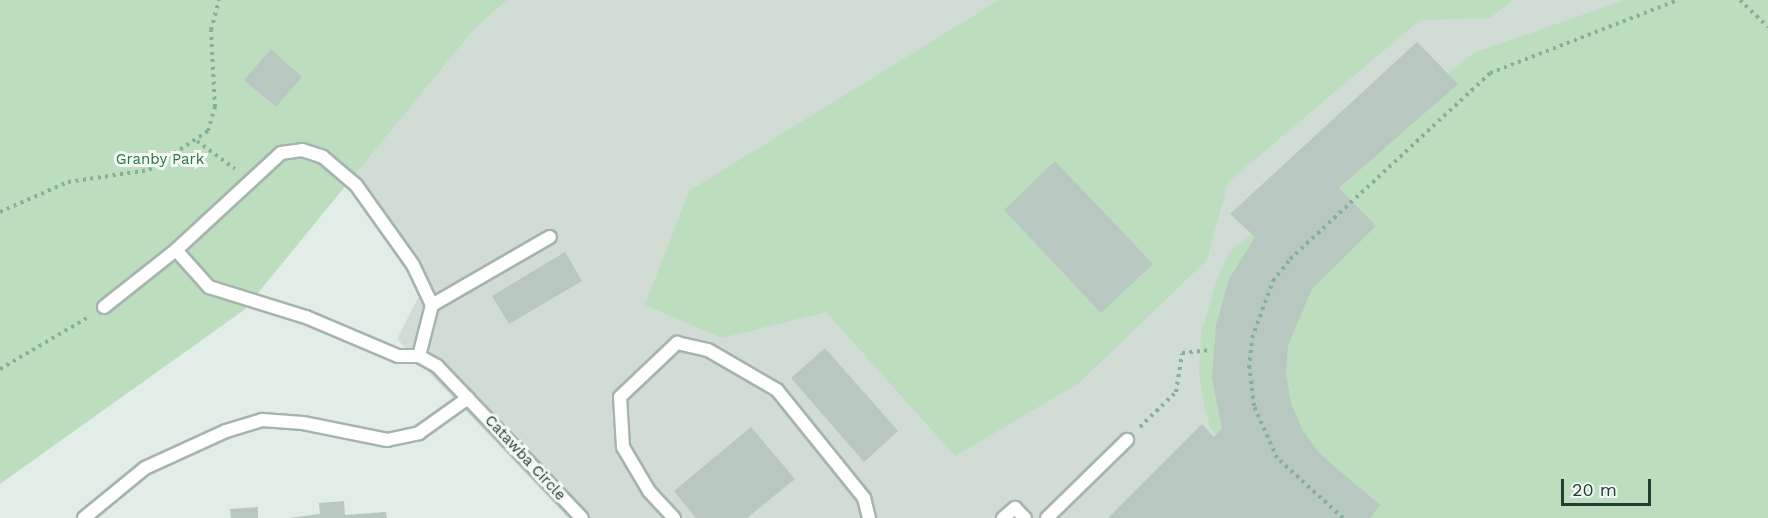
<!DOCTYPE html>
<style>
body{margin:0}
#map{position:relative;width:1768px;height:518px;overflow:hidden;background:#e3ede7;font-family:"Work Sans",sans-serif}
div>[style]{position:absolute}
.built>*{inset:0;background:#d1dcd5}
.green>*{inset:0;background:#bcdebf}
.building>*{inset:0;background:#b8c7bf}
.path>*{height:4px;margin-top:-2px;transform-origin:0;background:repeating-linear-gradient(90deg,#83b09b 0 3px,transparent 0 7.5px)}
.roads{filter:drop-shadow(2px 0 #a5b5ad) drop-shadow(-2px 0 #a5b5ad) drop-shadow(0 2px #a5b5ad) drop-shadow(0 -2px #a5b5ad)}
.service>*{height:12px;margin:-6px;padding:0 6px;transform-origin:6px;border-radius:6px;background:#fff}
span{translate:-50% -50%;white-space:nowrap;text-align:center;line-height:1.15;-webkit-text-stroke:6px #f3f9f5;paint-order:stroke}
.park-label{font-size:15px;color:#2d753d}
.street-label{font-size:15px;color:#223e32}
.scale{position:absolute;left:1561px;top:479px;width:90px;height:27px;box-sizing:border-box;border:3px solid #223e32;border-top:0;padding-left:8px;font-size:18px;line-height:21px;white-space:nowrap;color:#223e32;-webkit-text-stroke:4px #f3f9f5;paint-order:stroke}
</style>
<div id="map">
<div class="built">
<div style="clip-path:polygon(255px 0,1768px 0,1768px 518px,568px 518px,397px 339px,420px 294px)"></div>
</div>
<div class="green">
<div style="clip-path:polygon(0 0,507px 0,474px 29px,244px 310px,0 484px)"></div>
<div style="clip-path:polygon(999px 0,1513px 0,1490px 18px,1420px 20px,1228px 182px,1207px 260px,1079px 383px,955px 456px,826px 312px,722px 338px,645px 305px,689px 191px)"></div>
<div style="clip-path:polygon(1625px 0,1768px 0,1768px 518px,1276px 518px,1229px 449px,1211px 429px,1205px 410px,1199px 374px,1201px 333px,1216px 282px,1229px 252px,1473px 53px)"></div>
</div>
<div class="building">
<div style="clip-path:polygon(1417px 42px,1458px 84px,1339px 188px,1376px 226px,1312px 289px,1288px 345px,1286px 373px,1291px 404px,1303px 431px,1320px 454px,1380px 505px,1370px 518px,1108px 518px,1202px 424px,1214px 437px,1222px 429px,1212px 378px,1216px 325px,1229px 279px,1255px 237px,1230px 214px)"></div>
<div style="clip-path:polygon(271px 49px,302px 77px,276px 107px,244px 80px)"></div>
<div style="clip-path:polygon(1055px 161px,1153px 264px,1101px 313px,1004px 210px)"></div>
<div style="clip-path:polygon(565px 252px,582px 281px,509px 324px,492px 296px)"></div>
<div style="clip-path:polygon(825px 348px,898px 431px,864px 462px,791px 378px)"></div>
<div style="clip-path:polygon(751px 427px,795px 479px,747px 518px,696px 518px,674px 491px)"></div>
<div style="clip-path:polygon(344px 501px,345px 515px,386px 512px,387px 518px,289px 518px,320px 514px,319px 503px)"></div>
<div style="clip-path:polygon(258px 507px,258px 518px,231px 518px,230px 509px)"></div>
</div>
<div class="path">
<div style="left:1740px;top:0;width:39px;rotate:44deg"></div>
<div style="left:197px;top:141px;width:47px;rotate:36.4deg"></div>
<div style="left:0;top:212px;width:74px;rotate:-23.8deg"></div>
<div style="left:68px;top:182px;width:82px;rotate:-8.4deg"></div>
<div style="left:149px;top:170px;width:71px;rotate:-33.5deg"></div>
<div style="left:208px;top:131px;width:25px;rotate:-74deg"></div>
<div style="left:215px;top:107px;width:77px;rotate:-93deg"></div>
<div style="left:211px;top:30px;width:31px;rotate:-75deg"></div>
<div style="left:0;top:369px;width:101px;rotate:-30.4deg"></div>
<div style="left:1140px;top:427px;width:50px;rotate:-44.2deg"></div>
<div style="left:1176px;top:392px;width:39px;rotate:-81deg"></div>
<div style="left:1182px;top:353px;width:27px;rotate:-6deg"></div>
<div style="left:1343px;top:518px;width:89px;rotate:-137.7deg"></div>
<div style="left:1277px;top:458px;width:57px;rotate:-113.9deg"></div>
<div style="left:1254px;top:406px;width:38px;rotate:-97deg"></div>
<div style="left:1249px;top:368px;width:30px;rotate:-84deg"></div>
<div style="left:1252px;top:338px;width:61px;rotate:-69.8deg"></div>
<div style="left:1273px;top:281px;width:28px;rotate:-52deg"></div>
<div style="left:1290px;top:259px;width:273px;rotate:-42.9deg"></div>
<div style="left:1490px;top:73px;width:202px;rotate:-21.2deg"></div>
</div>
<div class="roads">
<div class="service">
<div style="left:176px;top:250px;width:50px;rotate:48.3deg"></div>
<div style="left:209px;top:287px;width:102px;rotate:17.2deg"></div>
<div style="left:306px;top:317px;width:100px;rotate:23deg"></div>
<div style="left:398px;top:356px;width:21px"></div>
<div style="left:419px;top:356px;width:21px;rotate:29deg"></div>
<div style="left:437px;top:366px;width:210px;rotate:46.4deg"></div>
<div style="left:432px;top:305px;width:136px;rotate:-30deg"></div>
<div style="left:104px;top:307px;width:92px;rotate:-38.4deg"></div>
<div style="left:176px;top:250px;width:143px;rotate:-42.7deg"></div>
<div style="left:281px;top:153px;width:21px;rotate:-8deg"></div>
<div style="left:302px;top:150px;width:22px;rotate:18deg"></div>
<div style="left:323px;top:157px;width:43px;rotate:40.3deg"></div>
<div style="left:356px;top:185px;width:98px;rotate:54.5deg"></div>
<div style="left:413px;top:265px;width:44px;rotate:64.6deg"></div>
<div style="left:432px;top:305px;width:53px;rotate:104.3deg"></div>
<div style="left:84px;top:518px;width:79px;rotate:-39.3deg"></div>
<div style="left:145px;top:468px;width:89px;rotate:-24.6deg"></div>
<div style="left:226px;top:431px;width:38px;rotate:-17deg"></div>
<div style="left:262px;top:420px;width:41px;rotate:4.2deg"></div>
<div style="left:303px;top:423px;width:86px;rotate:11.4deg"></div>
<div style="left:387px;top:440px;width:33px;rotate:-12deg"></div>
<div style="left:419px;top:433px;width:60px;rotate:-35.5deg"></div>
<div style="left:674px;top:518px;width:37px;rotate:-133deg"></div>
<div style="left:649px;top:491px;width:51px;rotate:-120.6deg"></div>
<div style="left:623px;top:447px;width:50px;rotate:-93.4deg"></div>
<div style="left:620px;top:397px;width:79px;rotate:-43.5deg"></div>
<div style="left:677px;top:343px;width:32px;rotate:13deg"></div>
<div style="left:708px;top:350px;width:80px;rotate:30.1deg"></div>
<div style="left:777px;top:390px;width:139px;rotate:51.1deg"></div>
<div style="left:864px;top:498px;width:21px;rotate:76deg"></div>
<div style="left:1003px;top:518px;width:16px;rotate:-40deg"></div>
<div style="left:1015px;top:508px;width:14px;rotate:45deg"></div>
<div style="left:1047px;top:518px;width:112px;rotate:-44.3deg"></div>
</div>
</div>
<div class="park-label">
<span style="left:160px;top:160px">Granby Park</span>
</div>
<div class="street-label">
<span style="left:525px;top:458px;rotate:47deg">Catawba Circle</span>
</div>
<div class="scale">20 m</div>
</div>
